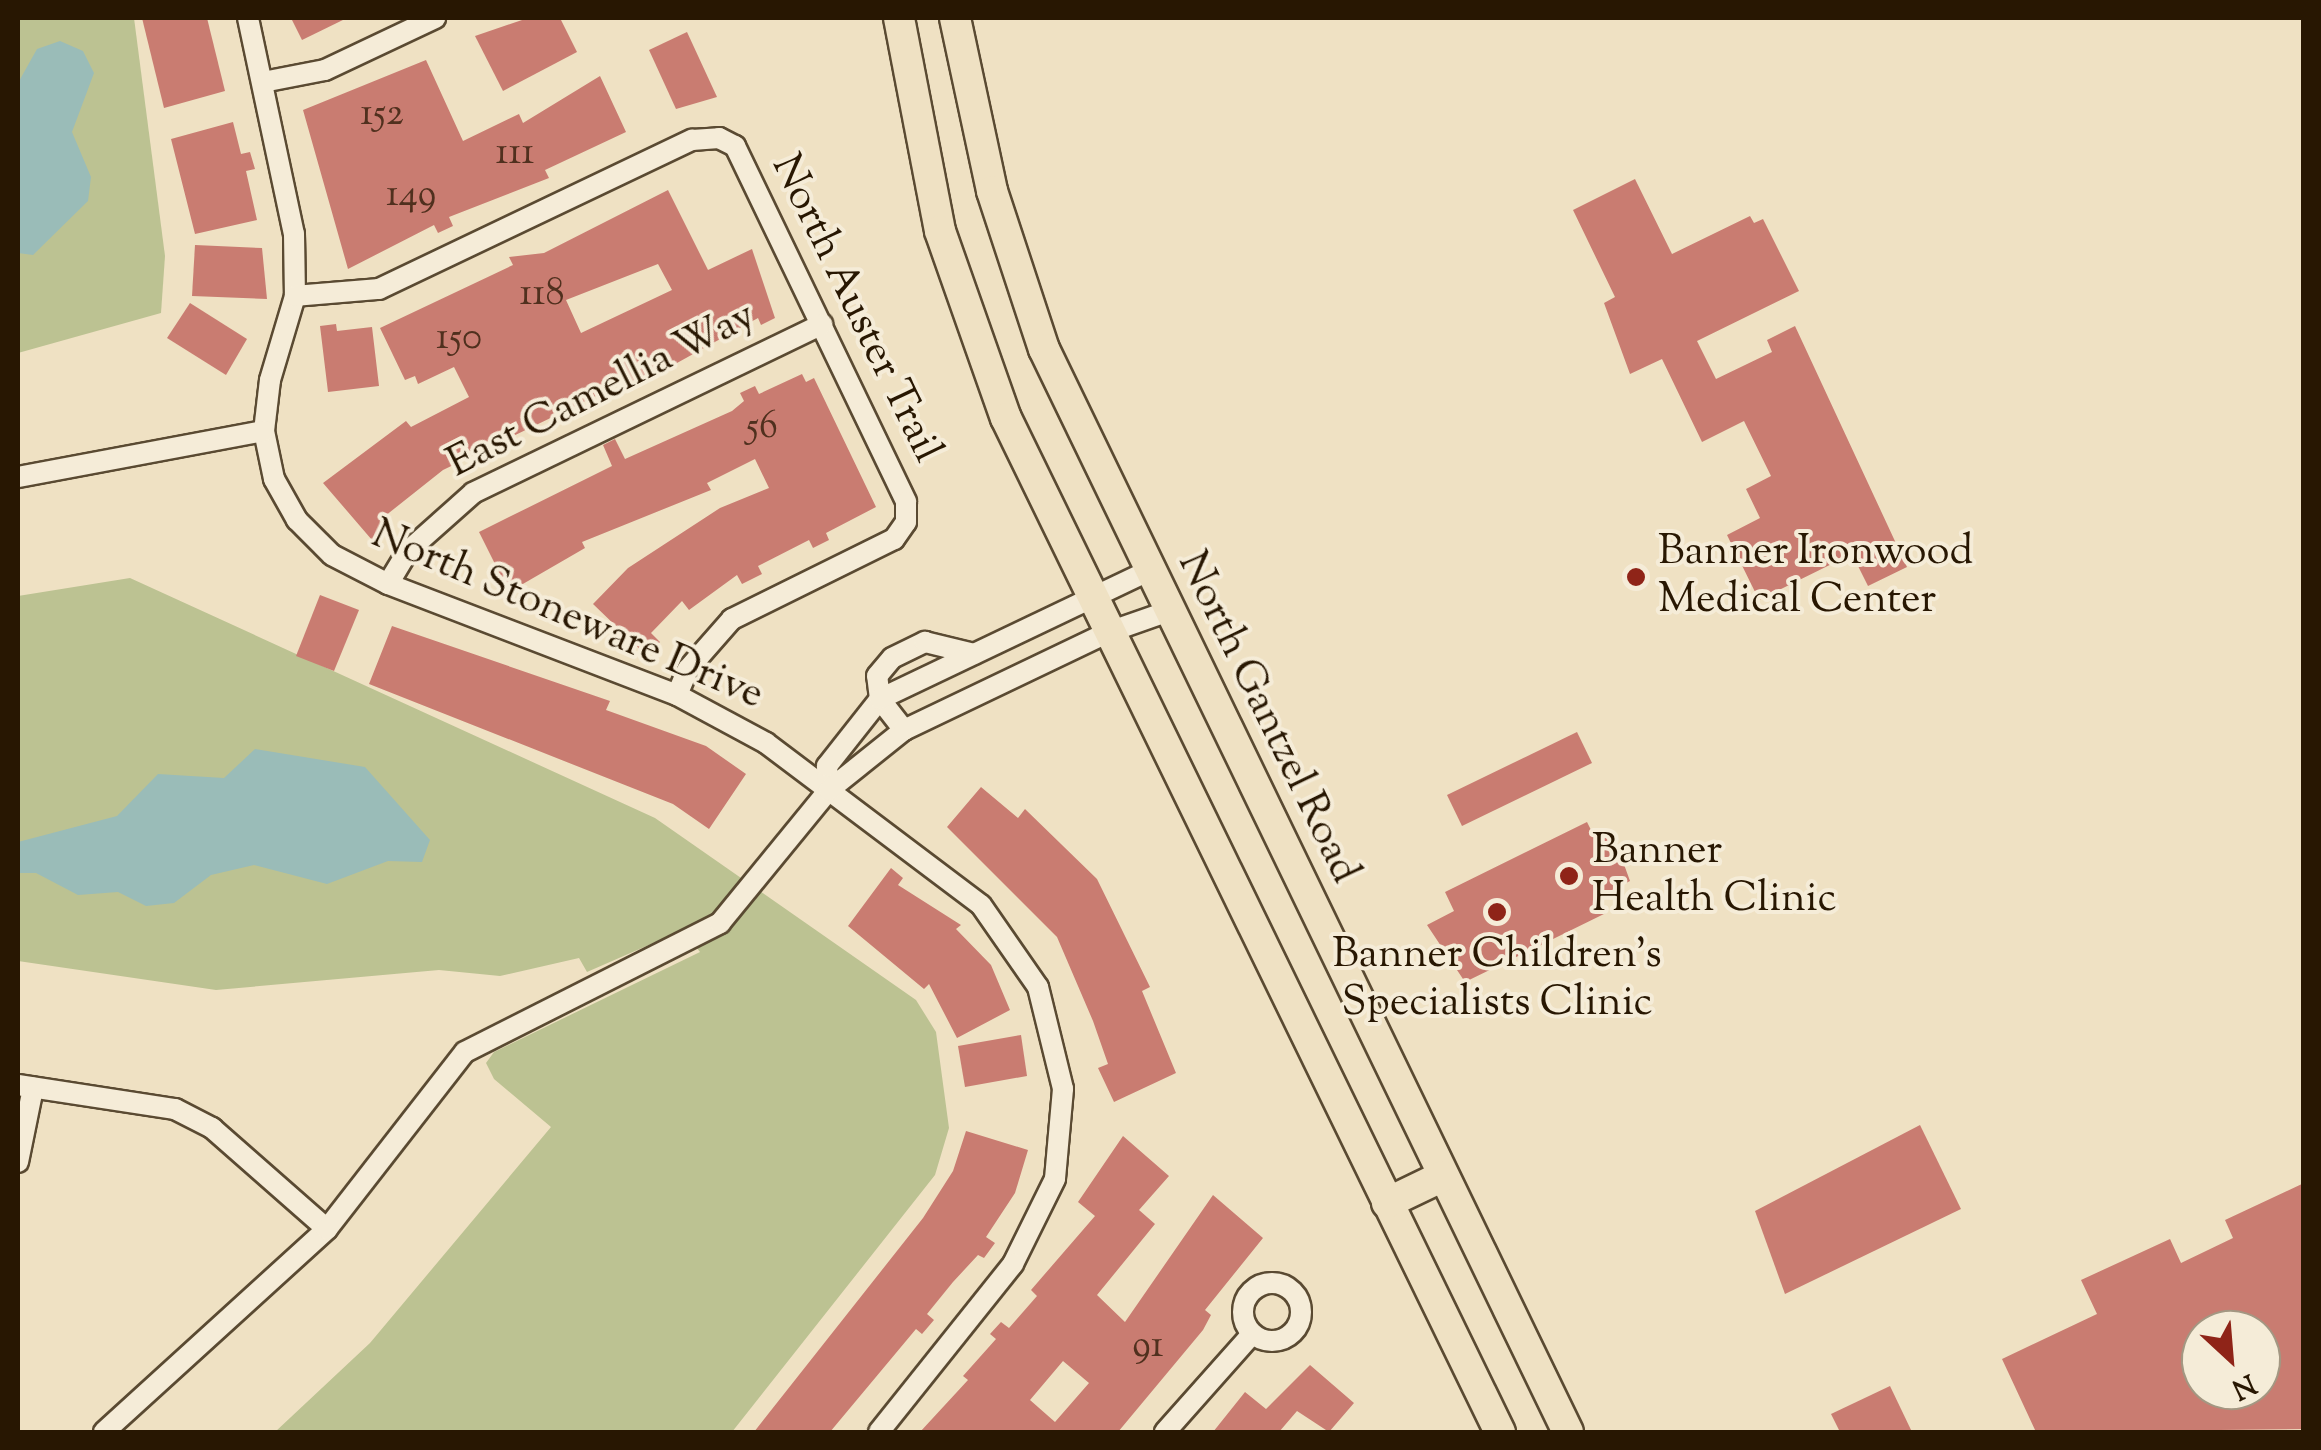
<!DOCTYPE html>
<meta charset="utf-8">
<style>
body{margin:0}
#map{position:relative;width:2321px;height:1450px;overflow:hidden;background:#efe1c3;font-family:"Sorts Mill Goudy",serif}
div>[style]{position:absolute}
.green>*{inset:0;background:#bcc292}
.water>*{inset:0;background:#9abcb8}
.building>*{inset:0;background:#c97c71}
.roads{filter:drop-shadow(2px 0 #5a4a32) drop-shadow(-2px 0 #5a4a32) drop-shadow(0 2px #5a4a32) drop-shadow(0 -2px #5a4a32)}
.street>*{height:20px;margin:-10px;padding:0 10px;transform-origin:10px;border-radius:10px;background:#f5ecd8}
.street>.ring{margin:-10px;padding:0;box-sizing:content-box;background:none;border:20px solid #f5ecd8;border-radius:50%}
.primary>*{height:30px;margin:-15px;padding:0 15px;transform-origin:15px;border-radius:15px;background:#efe1c3}
.dots>*{width:28px;height:28px;translate:-50% -50%;box-sizing:border-box;border:5px solid #f5ecd8;border-radius:50%}
span{translate:-50% -50%;white-space:nowrap;text-align:center;line-height:1.15;-webkit-text-stroke:8px #f5ecd8;paint-order:stroke}
.number-label{font-size:38px;color:#50301e}
.number-label span{-webkit-text-stroke-width:0}
.street-label{font-size:42px;color:#281702}
.poi-label{font-size:42px;color:#281702}
.left{translate:0 -50%;text-align:left}
.frame{position:absolute;inset:0;border:20px solid #281702;pointer-events:none}
.north{position:absolute;left:2181px;top:1310px;width:100px;height:100px;box-sizing:border-box;background:#f5ecd8;border:2px solid #a39782;border-radius:50%;rotate:154deg;font-size:28px;font-weight:700;line-height:40px;text-align:center;color:#281702}
.north::after{content:'';display:block;margin:auto;width:35px;height:45px;background:#8f2418;clip-path:polygon(50% 0,100% 100%,50% 72%,0 100%)}
</style>
<div id="map">
<div class="green">
<div style="clip-path:polygon(18px 18px,134px 18px,165px 256px,161px 313px,18px 353px)"></div>
<div style="clip-path:polygon(130px 578px,655px 818px,916px 1000px,936px 1032px,949px 1128px,935px 1175px,732px 1432px,275px 1432px,370px 1343px,551px 1127px,494px 1079px,486px 1063px,494px 1052px,700px 952px,683px 930px,587px 972px,579px 958px,500px 976px,439px 970px,216px 990px,18px 961px,18px 596px)"></div>
</div>
<div class="water">
<div style="clip-path:polygon(60px 41px,83px 51px,94px 73px,72px 132px,91px 177px,88px 201px,33px 255px,18px 253px,18px 83px,37px 49px)"></div>
<div style="clip-path:polygon(255px 749px,365px 767px,430px 840px,422px 862px,388px 861px,327px 884px,254px 865px,211px 875px,174px 903px,146px 906px,118px 892px,78px 895px,36px 873px,18px 873px,18px 842px,117px 816px,158px 774px,224px 778px)"></div>
</div>
<div class="building">
<div style="clip-path:polygon(142px 18px,207px 18px,225px 91px,164px 108px)"></div>
<div style="clip-path:polygon(291px 18px,347px 18px,302px 40px)"></div>
<div style="clip-path:polygon(528px 18px,560px 18px,577px 52px,503px 91px,475px 36px)"></div>
<div style="clip-path:polygon(687px 32px,717px 97px,676px 109px,649px 50px)"></div>
<div style="clip-path:polygon(426px 60px,463px 141px,519px 114px,523px 123px,600px 76px,626px 132px,545px 170px,549px 178px,449px 217px,453px 226px,438px 233px,434px 225px,348px 269px,303px 110px)"></div>
<div style="clip-path:polygon(233px 122px,241px 154px,250px 152px,255px 169px,246px 171px,257px 220px,195px 234px,171px 139px)"></div>
<div style="clip-path:polygon(1635px 179px,1672px 254px,1750px 216px,1754px 223px,1763px 219px,1799px 291px,1697px 341px,1716px 379px,1772px 352px,1767px 340px,1795px 326px,1907px 567px,1868px 586px,1852px 554px,1759px 600px,1727px 535px,1760px 518px,1746px 489px,1771px 476px,1744px 421px,1702px 442px,1662px 359px,1630px 374px,1604px 303px,1615px 297px,1573px 210px)"></div>
<div style="clip-path:polygon(evenodd,668px 190px,708px 270px,752px 249px,775px 318px,761px 325px,758px 318px,623px 393px,619px 385px,443px 470px,380px 520px,386px 528px,372px 540px,323px 483px,406px 421px,411px 427px,469px 397px,454px 367px,418px 384px,415px 376px,405px 380px,380px 328px,513px 265px,509px 257px,544px 253px,668px 190px,658px 264px,672px 290px,581px 333px,566px 300px,658px 264px)"></div>
<div style="clip-path:polygon(195px 245px,262px 248px,267px 299px,192px 296px)"></div>
<div style="clip-path:polygon(190px 303px,247px 339px,226px 375px,167px 338px)"></div>
<div style="clip-path:polygon(336px 324px,337px 331px,372px 327px,379px 386px,328px 392px,320px 326px)"></div>
<div style="clip-path:polygon(802px 374px,806px 382px,814px 378px,876px 507px,826px 533px,829px 540px,813px 548px,809px 540px,758px 566px,762px 574px,742px 584px,737px 575px,689px 610px,682px 601px,651px 633px,660px 642px,647px 656px,593px 604px,628px 568px,720px 508px,769px 488px,755px 459px,707px 483px,711px 490px,582px 542px,585px 548px,509px 592px,479px 532px,612px 466px,603px 445px,615px 439px,625px 459px,732px 411px,744px 401px,740px 393px,755px 386px,759px 394px)"></div>
<div style="clip-path:polygon(320px 595px,359px 610px,334px 671px,296px 656px)"></div>
<div style="clip-path:polygon(392px 626px,610px 701px,606px 710px,706px 746px,746px 774px,709px 829px,673px 804px,369px 684px)"></div>
<div style="clip-path:polygon(1577px 732px,1592px 763px,1462px 826px,1447px 795px)"></div>
<div style="clip-path:polygon(981px 787px,1018px 818px,1025px 809px,1097px 879px,1150px 987px,1142px 991px,1176px 1073px,1114px 1102px,1098px 1068px,1108px 1064px,1093px 1021px,1057px 937px,947px 827px)"></div>
<div style="clip-path:polygon(1587px 822px,1597px 842px,1613px 834px,1630px 881px,1598px 897px,1606px 913px,1465px 982px,1427px 925px,1454px 911px,1445px 892px)"></div>
<div style="clip-path:polygon(891px 868px,903px 878px,898px 885px,961px 925px,956px 929px,991px 965px,1010px 1010px,957px 1038px,929px 984px,924px 989px,848px 926px)"></div>
<div style="clip-path:polygon(1021px 1035px,1027px 1076px,965px 1087px,958px 1046px)"></div>
<div style="clip-path:polygon(1920px 1125px,1961px 1209px,1785px 1294px,1755px 1211px)"></div>
<div style="clip-path:polygon(966px 1131px,1028px 1150px,1015px 1193px,986px 1237px,995px 1243px,984px 1258px,978px 1255px,953px 1282px,927px 1314px,934px 1320px,922px 1334px,916px 1329px,830px 1432px,754px 1432px,923px 1218px,953px 1171px)"></div>
<div style="clip-path:polygon(evenodd,1123px 1136px,1169px 1176px,1139px 1210px,1155px 1224px,1097px 1295px,1125px 1322px,1213px 1195px,1263px 1238px,1205px 1310px,1211px 1315px,1203px 1330px,1118px 1432px,920px 1432px,968px 1380px,963px 1376px,996px 1339px,990px 1334px,1001px 1322px,1009px 1328px,1037px 1296px,1031px 1290px,1095px 1216px,1078px 1202px,1123px 1136px,1063px 1361px,1089px 1383px,1055px 1422px,1030px 1400px,1063px 1361px)"></div>
<div style="clip-path:polygon(evenodd,2304px 1183px,2304px 1429px,2036px 1432px,2002px 1359px,2097px 1314px,2081px 1280px,2170px 1239px,2181px 1263px,2233px 1238px,2225px 1220px,2304px 1183px,2201px 1330px,2261px 1330px,2261px 1390px,2201px 1390px,2201px 1330px)"></div>
<div style="clip-path:polygon(1310px 1365px,1354px 1403px,1329px 1432px,1297px 1411px,1279px 1432px,1213px 1432px,1245px 1392px,1266px 1409px)"></div>
<div style="clip-path:polygon(1890px 1386px,1912px 1432px,1840px 1432px,1831px 1414px)"></div>
</div>
<div class="roads">
<div class="street">
<div style="left:248px;top:18px;width:221px;rotate:78deg"></div>
<div style="left:294px;top:234px;width:62px;rotate:89.1deg"></div>
<div style="left:295px;top:296px;width:88px;rotate:106.6deg"></div>
<div style="left:270px;top:380px;width:51px;rotate:96.7deg"></div>
<div style="left:264px;top:431px;width:49px;rotate:78.2deg"></div>
<div style="left:274px;top:479px;width:47px;rotate:60.7deg"></div>
<div style="left:297px;top:520px;width:49px;rotate:45deg"></div>
<div style="left:332px;top:555px;width:63px;rotate:27.4deg"></div>
<div style="left:388px;top:584px;width:310px;rotate:21deg"></div>
<div style="left:677px;top:695px;width:101px;rotate:28.3deg"></div>
<div style="left:766px;top:743px;width:269px;rotate:37deg"></div>
<div style="left:981px;top:905px;width:100px;rotate:55.2deg"></div>
<div style="left:1038px;top:987px;width:105px;rotate:76.2deg"></div>
<div style="left:1063px;top:1089px;width:90px;rotate:95.1deg"></div>
<div style="left:1055px;top:1179px;width:95px;rotate:116.3deg"></div>
<div style="left:1013px;top:1264px;width:215px;rotate:128.6deg"></div>
<div style="left:263px;top:82px;width:63px;rotate:-11deg"></div>
<div style="left:325px;top:70px;width:122px;rotate:-25.3deg"></div>
<div style="left:295px;top:296px;width:84px;rotate:-4.8deg"></div>
<div style="left:379px;top:289px;width:347px;rotate:-25.5deg"></div>
<div style="left:692px;top:140px;width:27px;rotate:-4deg"></div>
<div style="left:719px;top:138px;width:18px;rotate:27deg"></div>
<div style="left:735px;top:146px;width:395px;rotate:64.3deg"></div>
<div style="left:906px;top:502px;width:20px;rotate:90deg"></div>
<div style="left:906px;top:522px;width:21px;rotate:125deg"></div>
<div style="left:894px;top:539px;width:181px;rotate:153.7deg"></div>
<div style="left:732px;top:619px;width:67px;rotate:131.3deg"></div>
<div style="left:688px;top:669px;width:28px;rotate:113deg"></div>
<div style="left:18px;top:477px;width:250px;rotate:-10.6deg"></div>
<div style="left:388px;top:584px;width:39px;rotate:-59deg"></div>
<div style="left:408px;top:551px;width:87px;rotate:-41.7deg"></div>
<div style="left:473px;top:493px;width:388px;rotate:-25.8deg"></div>
<div style="left:904px;top:730px;width:39px;rotate:-128deg"></div>
<div style="left:880px;top:699px;width:23px;rotate:-97deg"></div>
<div style="left:877px;top:676px;width:23px;rotate:-50deg"></div>
<div style="left:892px;top:658px;width:37px;rotate:-26deg"></div>
<div style="left:925px;top:642px;width:50px;rotate:13.8deg"></div>
<div style="left:829px;top:790px;width:24px;rotate:-95deg"></div>
<div style="left:827px;top:766px;width:85px;rotate:-51.7deg"></div>
<div style="left:880px;top:699px;width:297px;rotate:-25.5deg"></div>
<div style="left:18px;top:1085px;width:159px;rotate:8.7deg"></div>
<div style="left:175px;top:1109px;width:42px;rotate:27.2deg"></div>
<div style="left:212px;top:1128px;width:153px;rotate:41.3deg"></div>
<div style="left:18px;top:1162px;width:76px;rotate:-78.5deg"></div>
<div class="ring" style="left:1243px;top:1283px;width:38px;height:38px"></div>
<div style="left:104px;top:1432px;width:302px;rotate:-42.3deg"></div>
<div style="left:327px;top:1229px;width:224px;rotate:-52.1deg"></div>
<div style="left:465px;top:1052px;width:286px;rotate:-26.8deg"></div>
<div style="left:720px;top:923px;width:172px;rotate:-50.7deg"></div>
<div style="left:829px;top:790px;width:96px;rotate:-38.7deg"></div>
<div style="left:904px;top:730px;width:227px;rotate:-25.6deg"></div>
<div style="left:1109px;top:632px;width:64px;rotate:-19.3deg"></div>
<div style="left:1165px;top:1432px;width:131px;rotate:-48.4deg"></div>
</div>
<div class="primary">
<div style="left:899px;top:18px;width:217px;rotate:79.1deg"></div>
<div style="left:940px;top:231px;width:198px;rotate:70.6deg"></div>
<div style="left:1006px;top:418px;width:1128px;rotate:64.03deg"></div>
<div style="left:955px;top:18px;width:177px;rotate:77.9deg"></div>
<div style="left:992px;top:191px;width:166px;rotate:71.8deg"></div>
<div style="left:1044px;top:349px;width:1203px;rotate:64.18deg"></div>
<div style="left:1387px;top:1203px;width:62px;rotate:-25.7deg"></div>
</div>
</div>
<div class="dots">
<div style="left:1636px;top:577px;background:#8f2418"></div>
<div style="left:1569px;top:876px;background:#8f2418"></div>
<div style="left:1497px;top:912px;background:#8f2418"></div>
</div>
<div class="number-label">
<span style="left:382px;top:116px">152</span>
<span style="left:515px;top:155px">111</span>
<span style="left:411px;top:197px">149</span>
<span style="left:542px;top:296px">118</span>
<span style="left:459px;top:340px">150</span>
<span style="left:762px;top:429px">56</span>
<span style="left:1148px;top:1348px">91</span>
</div>
<div class="street-label">
<span style="left:855px;top:309px;rotate:64deg">North Auster Trail</span>
<span style="left:602px;top:391px;rotate:-27deg">East Camellia Way</span>
<span style="left:567px;top:616px;rotate:23deg">North Stoneware Drive</span>
<span style="left:1267px;top:718px;rotate:64deg">North Gantzel Road</span>
</div>
<div class="poi-label">
<span class="left" style="left:1658px;top:577px">Banner Ironwood<br>Medical Center</span>
<span class="left" style="left:1592px;top:876px">Banner<br>Health Clinic</span>
<span style="left:1497px;top:980px">Banner Children’s<br>Specialists Clinic</span>
</div>
<div class="frame"></div>
<div class="north">N</div>
</div>
